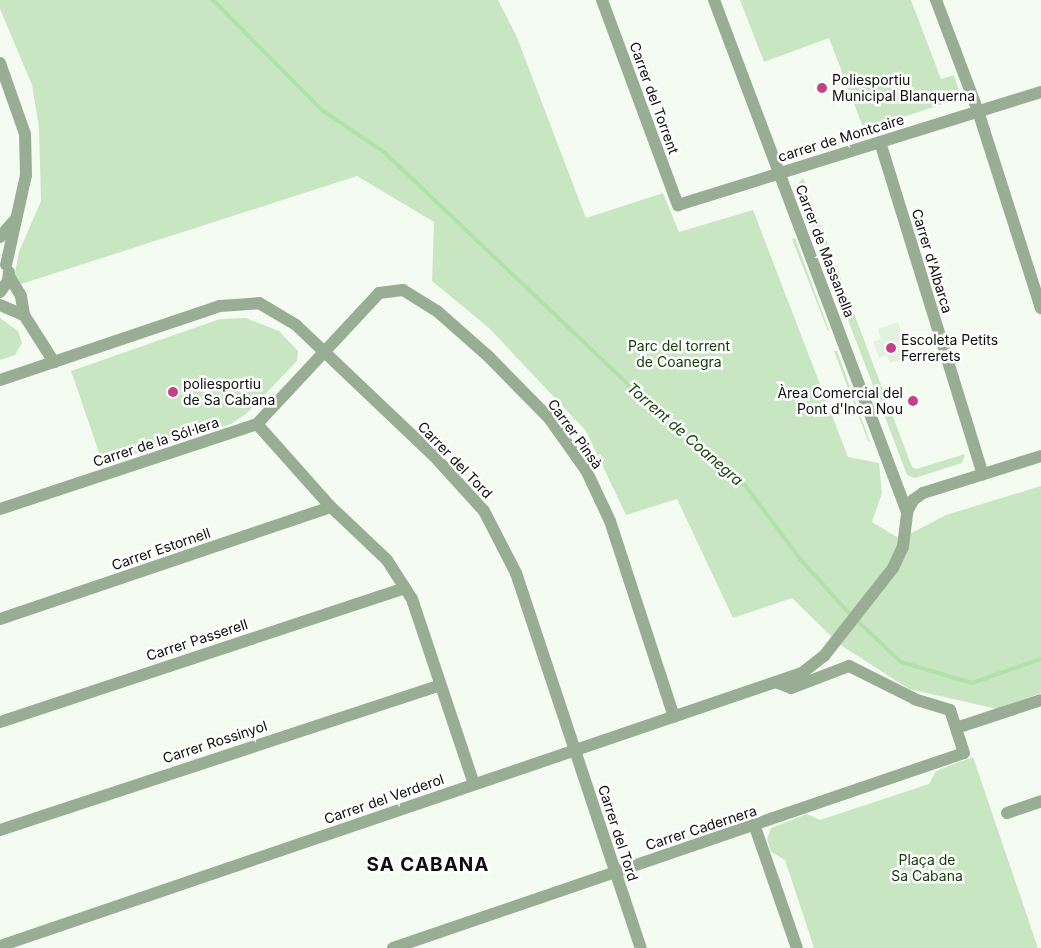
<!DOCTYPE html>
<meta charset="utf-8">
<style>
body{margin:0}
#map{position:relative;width:1041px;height:948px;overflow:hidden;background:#f4fcf2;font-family:Inter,sans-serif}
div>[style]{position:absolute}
.built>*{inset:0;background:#e4f1e1}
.green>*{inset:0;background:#c9e6c2}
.stream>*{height:4px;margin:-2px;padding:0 2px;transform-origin:2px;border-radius:2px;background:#b1e1a8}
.minor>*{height:12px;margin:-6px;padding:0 6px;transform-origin:6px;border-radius:6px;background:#99ad94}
.dots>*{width:14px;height:14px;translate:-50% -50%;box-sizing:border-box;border:2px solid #fff;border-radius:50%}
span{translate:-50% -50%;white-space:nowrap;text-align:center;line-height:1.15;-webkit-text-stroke:5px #fff;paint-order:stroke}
.poi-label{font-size:14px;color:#0c0f0b}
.left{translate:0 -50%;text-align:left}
.right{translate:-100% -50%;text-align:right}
.street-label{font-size:14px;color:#0c0f0b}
.park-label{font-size:14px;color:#0e3c03}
.water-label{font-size:15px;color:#16430b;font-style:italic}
.district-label{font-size:19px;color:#0c0f0b;font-weight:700;letter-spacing:1px}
</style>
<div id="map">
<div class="built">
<div style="clip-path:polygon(898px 322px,909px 357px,890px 363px,887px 355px,879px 358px,873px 342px,881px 339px,878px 329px)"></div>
</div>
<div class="green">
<div style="clip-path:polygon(0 0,498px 0,516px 35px,586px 218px,663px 193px,679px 232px,753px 210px,848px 457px,879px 463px,882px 493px,872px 522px,900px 539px,946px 515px,1041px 486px,1041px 693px,997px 709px,909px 689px,839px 644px,792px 598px,733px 618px,677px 499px,626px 515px,586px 431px,489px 328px,432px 281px,434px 222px,357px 176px,12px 287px,19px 252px,41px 201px,39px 127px,32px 85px,0 9px)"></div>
<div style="clip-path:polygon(740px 0,911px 0,941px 79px,954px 75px,961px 98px,864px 130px,829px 38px,764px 62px)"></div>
<div style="clip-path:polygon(803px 178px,813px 204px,802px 209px,795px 188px)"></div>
<div style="clip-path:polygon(815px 210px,912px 467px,916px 469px,965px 454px,962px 463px,915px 478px,907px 475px,807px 212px)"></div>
<div style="clip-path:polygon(795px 238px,829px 330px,828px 331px,792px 239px)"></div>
<div style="clip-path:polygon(0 318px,18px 331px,22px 343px,15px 355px,0 360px)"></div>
<div style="clip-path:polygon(246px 318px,279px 331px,298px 351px,297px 361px,247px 413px,231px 424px,103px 464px,71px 371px,220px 319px)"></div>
<div style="clip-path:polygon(834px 351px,837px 351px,870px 442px,868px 441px)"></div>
<div style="clip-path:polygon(973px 757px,1038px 948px,814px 948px,785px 860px,771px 852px,767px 839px,771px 828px,807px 814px,820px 820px,929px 784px,936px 771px)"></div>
</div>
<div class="stream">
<div style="left:213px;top:0;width:155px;rotate:45.3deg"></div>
<div style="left:322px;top:110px;width:75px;rotate:34.1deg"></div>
<div style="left:384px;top:152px;width:399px;rotate:43.6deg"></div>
<div style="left:673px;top:427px;width:92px;rotate:38.9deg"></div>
<div style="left:745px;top:485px;width:92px;rotate:53.4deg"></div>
<div style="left:800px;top:559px;width:70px;rotate:47.9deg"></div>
<div style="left:847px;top:611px;width:74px;rotate:43.4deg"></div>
<div style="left:901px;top:662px;width:74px;rotate:16.5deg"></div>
<div style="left:972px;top:683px;width:73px;rotate:-19.2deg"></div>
</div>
<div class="minor">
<div style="left:602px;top:0;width:219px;rotate:69.7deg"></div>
<div style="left:678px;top:205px;width:380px;rotate:-17.3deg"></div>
<div style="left:714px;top:0;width:547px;rotate:69.35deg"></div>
<div style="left:936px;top:0;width:119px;rotate:69.3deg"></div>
<div style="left:978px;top:111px;width:207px;rotate:72.3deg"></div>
<div style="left:0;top:63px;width:75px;rotate:70.6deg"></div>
<div style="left:25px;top:134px;width:41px;rotate:88.6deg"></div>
<div style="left:26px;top:175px;width:92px;rotate:102.5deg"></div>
<div style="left:880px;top:142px;width:348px;rotate:72.8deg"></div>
<div style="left:0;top:237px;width:21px;rotate:-49deg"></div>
<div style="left:9px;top:276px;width:23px;rotate:59deg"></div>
<div style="left:21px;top:296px;width:19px;rotate:81deg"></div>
<div style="left:24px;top:315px;width:56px;rotate:57.4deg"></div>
<div style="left:0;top:292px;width:14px;rotate:-54deg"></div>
<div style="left:8px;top:281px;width:9px;rotate:-84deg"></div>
<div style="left:0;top:305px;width:26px;rotate:23deg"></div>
<div style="left:0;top:380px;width:232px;rotate:-18.6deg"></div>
<div style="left:220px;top:306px;width:39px;rotate:-4deg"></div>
<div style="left:259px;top:303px;width:43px;rotate:30.7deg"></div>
<div style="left:296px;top:325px;width:190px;rotate:43.5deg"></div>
<div style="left:434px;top:456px;width:74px;rotate:47.7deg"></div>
<div style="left:484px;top:511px;width:70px;rotate:62.7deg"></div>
<div style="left:516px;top:573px;width:395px;rotate:71.6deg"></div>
<div style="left:257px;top:424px;width:111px;rotate:48.3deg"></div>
<div style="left:331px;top:507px;width:77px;rotate:43.4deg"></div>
<div style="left:387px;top:560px;width:46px;rotate:57.3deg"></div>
<div style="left:412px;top:599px;width:195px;rotate:71.5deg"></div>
<div style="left:0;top:509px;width:271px;rotate:-18.3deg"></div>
<div style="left:257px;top:424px;width:179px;rotate:-47deg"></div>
<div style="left:379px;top:293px;width:24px;rotate:-7deg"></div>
<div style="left:403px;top:290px;width:40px;rotate:32deg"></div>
<div style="left:437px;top:311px;width:68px;rotate:41.4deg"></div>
<div style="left:488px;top:356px;width:87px;rotate:45.5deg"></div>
<div style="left:549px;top:418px;width:64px;rotate:54.6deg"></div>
<div style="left:586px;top:470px;width:56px;rotate:64.8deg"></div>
<div style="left:610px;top:521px;width:206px;rotate:71.9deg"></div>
<div style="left:0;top:619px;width:349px;rotate:-18.7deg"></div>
<div style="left:0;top:722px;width:426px;rotate:-18.3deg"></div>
<div style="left:956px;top:728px;width:89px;rotate:-18.2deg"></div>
<div style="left:1007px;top:813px;width:36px;rotate:-19deg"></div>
<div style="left:755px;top:827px;width:128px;rotate:70.9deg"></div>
<div style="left:0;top:830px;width:463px;rotate:-18.2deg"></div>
<div style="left:0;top:946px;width:847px;rotate:-18.8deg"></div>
<div style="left:802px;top:673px;width:28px;rotate:-38deg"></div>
<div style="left:824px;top:656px;width:112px;rotate:-51.9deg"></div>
<div style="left:893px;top:568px;width:23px;rotate:-65deg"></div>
<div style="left:903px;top:547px;width:35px;rotate:-83deg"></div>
<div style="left:907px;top:512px;width:13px;rotate:-63deg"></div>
<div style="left:913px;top:500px;width:12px;rotate:-35deg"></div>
<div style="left:923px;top:493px;width:124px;rotate:-17.4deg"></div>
<div style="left:393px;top:948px;width:603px;rotate:-18.86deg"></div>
<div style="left:964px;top:753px;width:45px;rotate:-108deg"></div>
<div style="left:950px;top:710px;width:37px;rotate:-163deg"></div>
<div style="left:915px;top:699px;width:74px;rotate:-153.4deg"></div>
<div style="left:849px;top:666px;width:62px;rotate:159.2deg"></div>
<div style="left:791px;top:688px;width:14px;rotate:-159deg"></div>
</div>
<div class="dots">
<div style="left:822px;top:88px;background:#c54185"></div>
<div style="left:891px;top:348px;background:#c54185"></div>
<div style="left:173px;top:392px;background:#c54185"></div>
<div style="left:913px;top:401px;background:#c54185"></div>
</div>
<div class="poi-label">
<span class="left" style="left:832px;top:88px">Poliesportiu<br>Municipal Blanquerna</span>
<span class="left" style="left:901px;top:348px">Escoleta Petits<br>Ferrerets</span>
<span class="left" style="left:183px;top:392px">poliesportiu<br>de Sa Cabana</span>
<span class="right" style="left:903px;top:401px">Àrea Comercial del<br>Pont d'Inca Nou</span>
</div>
<div class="street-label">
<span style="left:654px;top:98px;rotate:70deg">Carrer del Torrent</span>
<span style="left:841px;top:138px;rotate:-17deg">carrer de Montcaire</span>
<span style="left:825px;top:251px;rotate:69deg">Carrer de Massanella</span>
<span style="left:932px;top:261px;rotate:73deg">Carrer d'Albarca</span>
<span style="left:575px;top:434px;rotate:54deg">Carrer Pinsà</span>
<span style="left:156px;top:442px;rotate:-18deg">Carrer de la Sól·lera</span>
<span style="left:455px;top:460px;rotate:46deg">Carrer del Tord</span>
<span style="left:161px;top:549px;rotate:-19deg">Carrer Estornell</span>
<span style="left:197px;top:640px;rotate:-18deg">Carrer Passerell</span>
<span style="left:215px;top:742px;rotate:-18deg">Carrer Rossinyol</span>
<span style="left:384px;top:799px;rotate:-19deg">Carrer del Verderol</span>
<span style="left:701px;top:828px;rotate:-18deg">Carrer Cadernera</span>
<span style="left:618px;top:833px;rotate:72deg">Carrer del Tord</span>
</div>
<div class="park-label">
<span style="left:679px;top:354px">Parc del torrent<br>de Coanegra</span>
<span style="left:927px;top:868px">Plaça de<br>Sa Cabana</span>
</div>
<div class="water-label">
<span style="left:685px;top:434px;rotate:41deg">Torrent de Coanegra</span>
</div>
<div class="district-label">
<span style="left:428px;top:865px">SA CABANA</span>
</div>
</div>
